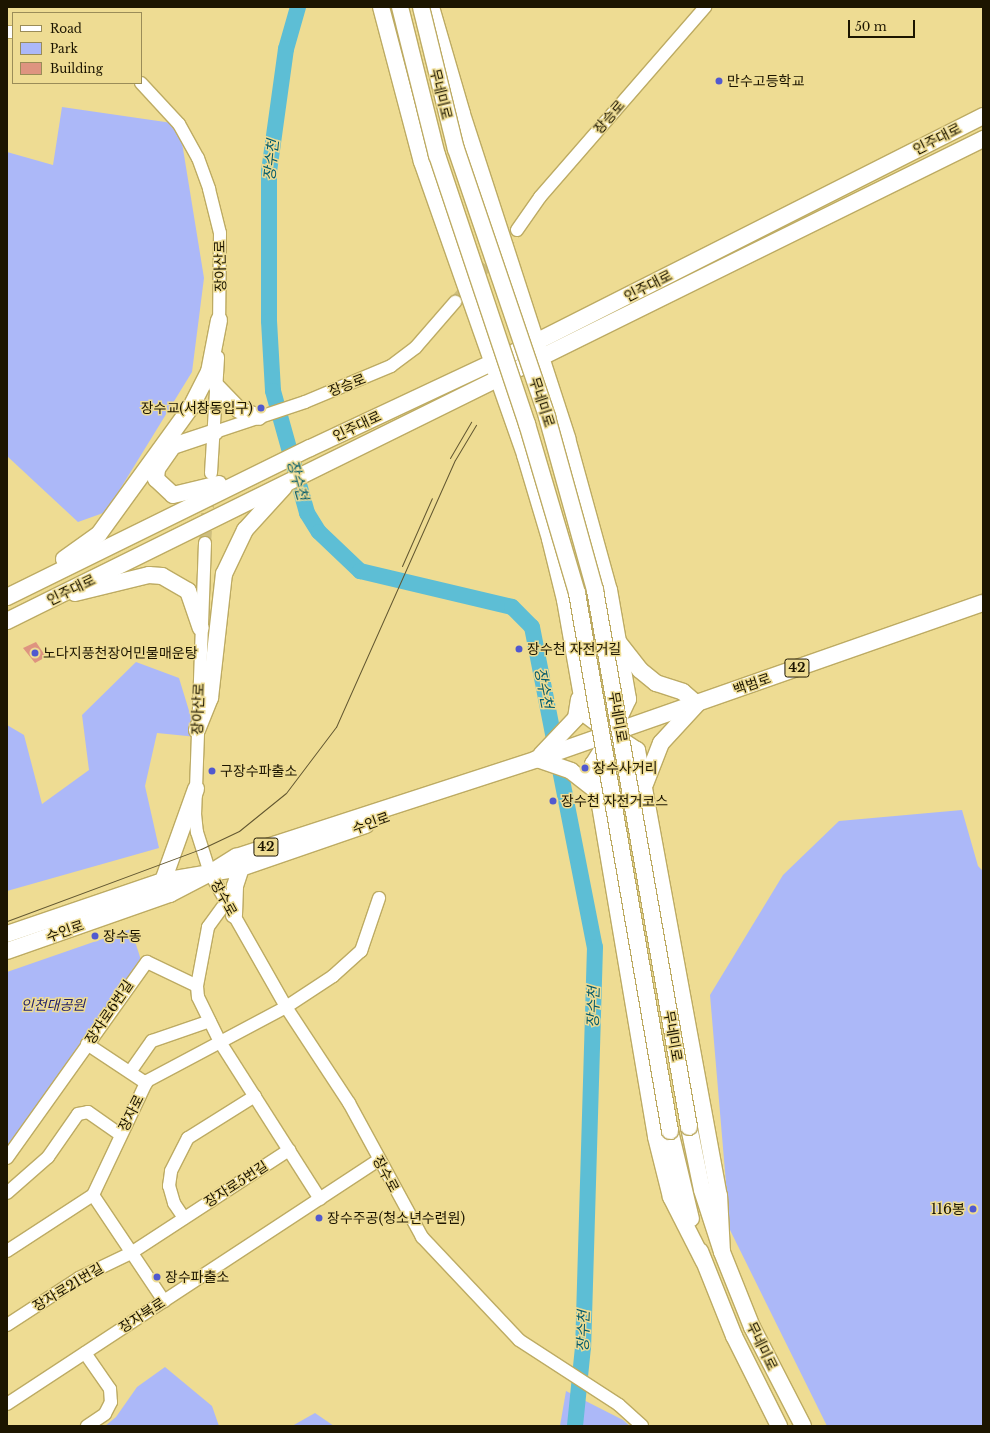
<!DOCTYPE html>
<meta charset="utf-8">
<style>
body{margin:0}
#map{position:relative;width:990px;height:1433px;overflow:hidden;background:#eedc93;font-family:"Libre Baskerville","Noto Sans KR",serif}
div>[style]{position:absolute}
.green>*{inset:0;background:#acb8f8}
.river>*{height:16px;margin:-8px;padding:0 8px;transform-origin:8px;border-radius:8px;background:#5dbed5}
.building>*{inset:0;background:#de9480}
.minor-tunnel>*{height:12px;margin-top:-6px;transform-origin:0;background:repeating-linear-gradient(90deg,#cebe7d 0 12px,transparent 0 18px)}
.roads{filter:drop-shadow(1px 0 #bdab63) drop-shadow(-1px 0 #bdab63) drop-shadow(0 1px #bdab63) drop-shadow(0 -1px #bdab63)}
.minor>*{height:12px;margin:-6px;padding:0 6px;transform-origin:6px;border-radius:6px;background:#fff}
.major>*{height:16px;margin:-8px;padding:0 8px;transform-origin:8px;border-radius:8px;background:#fff}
.tram>*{height:1px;margin:-0.5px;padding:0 0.5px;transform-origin:0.5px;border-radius:0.5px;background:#625731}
.bridges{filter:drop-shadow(1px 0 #bdab63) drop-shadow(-1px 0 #bdab63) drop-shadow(0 1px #bdab63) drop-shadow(0 -1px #bdab63)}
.major-bridge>*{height:16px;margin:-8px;padding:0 8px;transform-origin:8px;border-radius:8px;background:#fff}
.dots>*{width:11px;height:11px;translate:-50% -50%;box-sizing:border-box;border:2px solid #eedc93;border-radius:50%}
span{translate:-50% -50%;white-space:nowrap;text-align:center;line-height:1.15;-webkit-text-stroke:3px #eedc93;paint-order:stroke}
.shield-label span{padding:1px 3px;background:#eedc93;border:1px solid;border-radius:3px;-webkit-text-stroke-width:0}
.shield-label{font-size:13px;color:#1c1500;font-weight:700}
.poi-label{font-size:14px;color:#1c1500}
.left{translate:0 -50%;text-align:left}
.right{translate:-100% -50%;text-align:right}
.street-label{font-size:14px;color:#1c1500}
.park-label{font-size:14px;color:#1f1e69;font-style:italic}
.water-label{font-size:15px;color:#045b6c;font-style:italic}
.frame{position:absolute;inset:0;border:8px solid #1c1500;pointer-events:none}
.legend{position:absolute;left:12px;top:12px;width:130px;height:72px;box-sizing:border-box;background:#eedc93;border:1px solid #9a8c58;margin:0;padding:5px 7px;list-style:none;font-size:12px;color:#1c1500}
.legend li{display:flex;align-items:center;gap:8px;height:20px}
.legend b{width:20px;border:1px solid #9a8c58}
.scale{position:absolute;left:848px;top:20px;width:67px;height:18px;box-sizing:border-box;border:2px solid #1c1500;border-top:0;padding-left:5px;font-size:12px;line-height:14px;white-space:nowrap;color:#1c1500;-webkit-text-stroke:3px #eedc93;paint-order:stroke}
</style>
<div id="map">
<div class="green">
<div style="clip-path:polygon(62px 107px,179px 124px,204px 278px,192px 372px,106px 512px,78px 522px,7px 456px,7px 152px,53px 165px)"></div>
<div style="clip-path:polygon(136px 662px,179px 678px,197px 737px,157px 733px,145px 786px,159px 848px,7px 891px,7px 725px,24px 735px,42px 804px,89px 770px,82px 715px)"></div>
<div style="clip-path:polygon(962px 810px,978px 866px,983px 871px,983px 1426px,827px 1426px,730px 1230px,710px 995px,783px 875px,839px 821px)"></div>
<div style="clip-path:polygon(131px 929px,141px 960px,7px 1152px,7px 972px)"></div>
<div style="clip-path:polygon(165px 1367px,212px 1406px,219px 1426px,105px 1426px,116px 1417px,137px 1387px)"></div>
<div style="clip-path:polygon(566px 1391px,623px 1420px,630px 1426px,560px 1426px)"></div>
<div style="clip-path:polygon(315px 1413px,334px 1426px,292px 1426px)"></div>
</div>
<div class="river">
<div style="left:298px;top:7px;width:44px;rotate:105.9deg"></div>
<div style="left:286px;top:49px;width:123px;rotate:97.9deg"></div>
<div style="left:269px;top:171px;width:150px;rotate:90deg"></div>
<div style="left:269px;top:321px;width:70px;rotate:86.7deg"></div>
<div style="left:273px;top:391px;width:127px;rotate:74.4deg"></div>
<div style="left:307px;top:513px;width:22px;rotate:58deg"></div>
<div style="left:319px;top:532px;width:57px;rotate:43.6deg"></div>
<div style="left:360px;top:571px;width:156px;rotate:13.3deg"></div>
<div style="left:512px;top:607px;width:28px;rotate:45deg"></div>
<div style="left:532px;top:627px;width:326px;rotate:78.9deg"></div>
<div style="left:595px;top:947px;width:400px;rotate:91.7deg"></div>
<div style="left:583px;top:1347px;width:79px;rotate:95.8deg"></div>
</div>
<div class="building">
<div style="clip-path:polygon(36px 642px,46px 657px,35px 663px,23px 648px)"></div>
</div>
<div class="minor-tunnel">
<div style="left:455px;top:302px;width:95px;rotate:-49.3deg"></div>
<div style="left:205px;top:543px;width:51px;rotate:-85.5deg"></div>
</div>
<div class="roads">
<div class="minor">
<div style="left:7px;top:32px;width:6px"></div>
<div style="left:141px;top:83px;width:56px;rotate:47.2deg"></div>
<div style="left:179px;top:124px;width:39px;rotate:61deg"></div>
<div style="left:198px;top:158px;width:33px;rotate:70deg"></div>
<div style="left:209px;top:189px;width:45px;rotate:76deg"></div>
<div style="left:220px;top:233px;width:95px;rotate:90.6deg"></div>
<div style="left:517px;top:230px;width:40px;rotate:-55.1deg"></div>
<div style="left:540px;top:197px;width:252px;rotate:-49deg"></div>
<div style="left:215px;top:432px;width:95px;rotate:-18.4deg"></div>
<div style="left:305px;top:402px;width:93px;rotate:-22.7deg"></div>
<div style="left:391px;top:366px;width:31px;rotate:-37deg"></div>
<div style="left:416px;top:347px;width:60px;rotate:-49.1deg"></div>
<div style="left:211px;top:473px;width:116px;rotate:-86.5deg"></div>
<div style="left:205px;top:543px;width:271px;rotate:92.1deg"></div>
<div style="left:195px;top:814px;width:18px;rotate:84deg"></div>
<div style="left:197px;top:832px;width:43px;rotate:72.4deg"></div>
<div style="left:210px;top:873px;width:154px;rotate:60.4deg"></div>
<div style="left:286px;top:1007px;width:115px;rotate:56.7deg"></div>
<div style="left:349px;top:1103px;width:153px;rotate:61.4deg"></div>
<div style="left:422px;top:1237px;width:141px;rotate:46.7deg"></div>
<div style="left:519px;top:1340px;width:119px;rotate:33deg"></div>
<div style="left:619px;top:1405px;width:31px;rotate:42deg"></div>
<div style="left:197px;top:986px;width:60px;rotate:-79.4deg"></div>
<div style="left:208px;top:927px;width:31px;rotate:-54deg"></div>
<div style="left:87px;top:1044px;width:71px;rotate:33.5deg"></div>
<div style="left:130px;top:1072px;width:38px;rotate:-55deg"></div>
<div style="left:152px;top:1041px;width:61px;rotate:-19deg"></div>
<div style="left:7px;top:1158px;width:241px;rotate:-54.5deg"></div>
<div style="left:147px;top:962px;width:55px;rotate:25.6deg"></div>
<div style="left:197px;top:986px;width:11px;rotate:85deg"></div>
<div style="left:198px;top:997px;width:50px;rotate:63.9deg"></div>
<div style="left:220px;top:1042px;width:186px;rotate:57.5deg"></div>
<div style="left:7px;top:1193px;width:55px;rotate:-41.3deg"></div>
<div style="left:48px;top:1157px;width:52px;rotate:-55.1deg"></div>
<div style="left:78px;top:1114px;width:10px;rotate:-11deg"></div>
<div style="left:88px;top:1112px;width:39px;rotate:35deg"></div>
<div style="left:93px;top:1195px;width:128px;rotate:56.2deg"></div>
<div style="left:184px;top:1218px;width:18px;rotate:-124deg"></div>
<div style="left:174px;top:1203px;width:18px;rotate:-106deg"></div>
<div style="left:169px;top:1186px;width:15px;rotate:-82deg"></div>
<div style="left:171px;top:1171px;width:37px;rotate:-63deg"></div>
<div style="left:188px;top:1138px;width:79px;rotate:-32.1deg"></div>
<div style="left:7px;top:1251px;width:103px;rotate:-33.1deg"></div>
<div style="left:93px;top:1195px;width:126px;rotate:-64.7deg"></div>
<div style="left:147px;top:1081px;width:157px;rotate:-28deg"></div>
<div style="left:286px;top:1007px;width:56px;rotate:-33.4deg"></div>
<div style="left:333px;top:976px;width:38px;rotate:-42deg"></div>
<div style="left:361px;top:951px;width:56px;rotate:-71.2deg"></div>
<div style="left:7px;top:1325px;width:86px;rotate:-33.1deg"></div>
<div style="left:79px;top:1278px;width:58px;rotate:-25.7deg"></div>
<div style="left:131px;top:1253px;width:189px;rotate:-33.1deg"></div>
<div style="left:85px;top:1353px;width:44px;rotate:55.2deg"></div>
<div style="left:110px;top:1389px;width:13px;rotate:86deg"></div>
<div style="left:111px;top:1402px;width:13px;rotate:117deg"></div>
<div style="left:105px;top:1414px;width:22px;rotate:146deg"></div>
<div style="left:7px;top:1404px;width:445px;rotate:-33.3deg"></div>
</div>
<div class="major">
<div style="left:381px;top:7px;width:160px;rotate:75.2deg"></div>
<div style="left:422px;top:162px;width:311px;rotate:70.6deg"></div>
<div style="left:525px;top:455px;width:88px;rotate:73.4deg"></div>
<div style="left:550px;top:539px;width:63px;rotate:76.2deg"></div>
<div style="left:565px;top:600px;width:116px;rotate:80deg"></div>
<div style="left:585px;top:714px;width:34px;rotate:37deg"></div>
<div style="left:612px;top:734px;width:36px;rotate:122deg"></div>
<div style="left:593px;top:764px;width:378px;rotate:80.4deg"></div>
<div style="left:656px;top:1137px;width:62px;rotate:76deg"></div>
<div style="left:671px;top:1197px;width:71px;rotate:63.1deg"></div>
<div style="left:431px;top:7px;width:111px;rotate:73.8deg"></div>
<div style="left:462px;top:114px;width:341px;rotate:72deg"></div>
<div style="left:567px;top:438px;width:158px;rotate:74.6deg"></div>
<div style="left:609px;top:590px;width:111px;rotate:80.1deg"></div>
<div style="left:628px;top:699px;width:38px;rotate:115deg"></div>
<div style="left:612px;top:734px;width:30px;rotate:33deg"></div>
<div style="left:637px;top:750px;width:452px;rotate:79.6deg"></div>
<div style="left:719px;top:1195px;width:57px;rotate:87deg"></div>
<div style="left:217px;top:387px;width:32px;rotate:46deg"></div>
<div style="left:239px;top:410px;width:21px;rotate:19deg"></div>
<div style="left:215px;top:432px;width:44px;rotate:161.6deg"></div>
<div style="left:173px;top:446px;width:28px;rotate:125deg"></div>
<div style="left:157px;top:469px;width:10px;rotate:96deg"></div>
<div style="left:156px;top:479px;width:23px;rotate:43deg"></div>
<div style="left:173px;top:495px;width:47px;rotate:-13.4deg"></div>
<div style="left:64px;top:559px;width:43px;rotate:-35.5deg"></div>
<div style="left:99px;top:534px;width:157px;rotate:-54.1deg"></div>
<div style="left:191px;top:407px;width:39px;rotate:-63deg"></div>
<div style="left:209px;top:372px;width:53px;rotate:-79.1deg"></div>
<div style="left:75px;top:593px;width:76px;rotate:-13.7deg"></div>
<div style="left:149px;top:575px;width:13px;rotate:4deg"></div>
<div style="left:162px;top:576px;width:30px;rotate:30deg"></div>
<div style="left:188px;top:591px;width:39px;rotate:71deg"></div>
<div style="left:7px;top:597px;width:338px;rotate:-26.2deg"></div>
<div style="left:310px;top:448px;width:247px;rotate:-25.1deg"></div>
<div style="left:534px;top:343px;width:503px;rotate:-26.82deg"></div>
<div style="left:7px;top:621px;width:1089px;rotate:-26.28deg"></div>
<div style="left:619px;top:643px;width:34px;rotate:52deg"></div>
<div style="left:640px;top:670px;width:21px;rotate:39deg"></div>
<div style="left:656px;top:683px;width:28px;rotate:18deg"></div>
<div style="left:683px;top:692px;width:18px;rotate:41deg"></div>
<div style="left:697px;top:704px;width:53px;rotate:132.7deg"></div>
<div style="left:661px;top:743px;width:44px;rotate:111.3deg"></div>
<div style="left:197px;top:730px;width:35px;rotate:-68deg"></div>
<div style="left:210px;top:698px;width:125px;rotate:-83.6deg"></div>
<div style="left:224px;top:574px;width:49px;rotate:-64.5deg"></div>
<div style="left:245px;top:530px;width:58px;rotate:-47.8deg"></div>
<div style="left:541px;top:755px;width:51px;rotate:-46.6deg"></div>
<div style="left:576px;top:718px;width:19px;rotate:-81deg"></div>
<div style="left:537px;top:759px;width:36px;rotate:19deg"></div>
<div style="left:571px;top:771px;width:34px;rotate:38deg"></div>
<div style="left:163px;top:881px;width:98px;rotate:-70.3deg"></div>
<div style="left:234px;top:915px;width:29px;rotate:-88deg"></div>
<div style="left:235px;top:886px;width:19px;rotate:-72deg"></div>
<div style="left:7px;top:934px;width:165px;rotate:-18.8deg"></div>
<div style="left:163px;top:881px;width:48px;rotate:-9.7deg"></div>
<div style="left:210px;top:873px;width:31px;rotate:-32deg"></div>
<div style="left:236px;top:857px;width:317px;rotate:-18deg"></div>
<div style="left:537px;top:759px;width:472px;rotate:-19.3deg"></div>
<div style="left:7px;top:951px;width:173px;rotate:-19.3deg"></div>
<div style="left:170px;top:894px;width:45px;rotate:-27.7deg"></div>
<div style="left:210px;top:873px;width:31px;rotate:-9deg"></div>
<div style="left:241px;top:868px;width:132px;rotate:-19deg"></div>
<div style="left:689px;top:1127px;width:64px;rotate:78.3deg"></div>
<div style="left:702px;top:1190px;width:65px;rotate:72.1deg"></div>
<div style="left:722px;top:1252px;width:81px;rotate:68.2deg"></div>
<div style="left:752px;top:1327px;width:111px;rotate:62.7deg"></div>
<div style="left:670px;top:1131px;width:90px;rotate:76.6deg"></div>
<div style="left:700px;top:1251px;width:92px;rotate:68.2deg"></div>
<div style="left:734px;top:1336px;width:101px;rotate:63.4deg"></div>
</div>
</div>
<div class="tram">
<div style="left:450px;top:458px;width:42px;rotate:-59.7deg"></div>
<div style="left:402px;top:566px;width:74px;rotate:-66.2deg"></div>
<div style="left:7px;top:921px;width:207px;rotate:-20.4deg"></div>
<div style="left:201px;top:849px;width:42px;rotate:-25.3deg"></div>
<div style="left:239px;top:831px;width:60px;rotate:-39deg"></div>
<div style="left:286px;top:793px;width:83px;rotate:-52.9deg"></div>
<div style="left:336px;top:727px;width:292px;rotate:-66deg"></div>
<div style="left:455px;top:460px;width:41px;rotate:-59deg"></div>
</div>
<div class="bridges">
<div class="major-bridge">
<div style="left:400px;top:7px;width:153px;rotate:76deg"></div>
<div style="left:437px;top:155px;width:284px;rotate:71.5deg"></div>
<div style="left:527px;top:424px;width:176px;rotate:73.5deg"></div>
<div style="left:577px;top:593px;width:546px;rotate:80.19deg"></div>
<div style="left:421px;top:7px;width:146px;rotate:76.2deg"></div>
<div style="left:456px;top:149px;width:283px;rotate:71.2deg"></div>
<div style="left:547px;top:417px;width:180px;rotate:74.5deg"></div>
<div style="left:595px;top:590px;width:545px;rotate:80.07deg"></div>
</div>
</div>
<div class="dots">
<div style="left:719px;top:81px;background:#5159cf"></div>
<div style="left:261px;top:408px;background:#5159cf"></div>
<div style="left:519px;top:649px;background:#5159cf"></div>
<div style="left:35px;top:653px;background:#5159cf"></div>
<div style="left:585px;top:768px;background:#5159cf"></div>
<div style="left:212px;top:771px;background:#5159cf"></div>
<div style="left:553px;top:801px;background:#5159cf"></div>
<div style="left:95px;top:936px;background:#5159cf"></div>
<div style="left:973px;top:1209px;background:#5159cf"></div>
<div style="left:319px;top:1218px;background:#5159cf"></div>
<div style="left:157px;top:1277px;background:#5159cf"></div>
</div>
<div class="shield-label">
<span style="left:797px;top:668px">42</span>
<span style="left:266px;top:847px">42</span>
</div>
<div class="poi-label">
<span class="left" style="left:727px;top:81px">만수고등학교</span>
<span class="right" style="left:253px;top:408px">장수교(서창동입구)</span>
<span class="left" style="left:527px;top:649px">장수천 자전거길</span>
<span class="left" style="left:43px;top:653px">노다지풍천장어민물매운탕</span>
<span class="left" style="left:593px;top:768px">장수사거리</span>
<span class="left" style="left:220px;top:771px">구장수파출소</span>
<span class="left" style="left:561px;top:801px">장수천 자전거코스</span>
<span class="left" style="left:103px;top:936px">장수동</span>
<span class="right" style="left:965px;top:1209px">116봉</span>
<span class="left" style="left:327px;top:1218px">장수주공(청소년수련원)</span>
<span class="left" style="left:165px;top:1277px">장수파출소</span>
</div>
<div class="street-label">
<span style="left:441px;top:94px;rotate:76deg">무네미로</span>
<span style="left:609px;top:117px;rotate:-49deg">장승로</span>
<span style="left:937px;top:139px;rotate:-27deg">인주대로</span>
<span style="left:220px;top:266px;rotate:-91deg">장아산로</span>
<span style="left:648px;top:286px;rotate:-27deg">인주대로</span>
<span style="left:347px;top:385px;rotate:-21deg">장승로</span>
<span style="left:542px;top:402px;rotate:72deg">무네미로</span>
<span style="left:357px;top:426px;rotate:-25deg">인주대로</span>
<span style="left:71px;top:590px;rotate:-26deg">인주대로</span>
<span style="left:752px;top:684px;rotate:-19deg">백범로</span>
<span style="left:198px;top:709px;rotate:-88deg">장아산로</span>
<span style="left:618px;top:717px;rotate:80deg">무네미로</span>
<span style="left:371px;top:823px;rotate:-20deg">수인로</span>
<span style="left:224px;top:898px;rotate:61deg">장수로</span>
<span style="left:65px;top:931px;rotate:-19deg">수인로</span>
<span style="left:109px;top:1012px;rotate:-56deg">장자로6번길</span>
<span style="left:673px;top:1036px;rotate:80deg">무네미로</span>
<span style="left:131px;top:1113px;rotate:-63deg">장자로</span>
<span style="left:386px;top:1174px;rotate:62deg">장수로</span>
<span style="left:236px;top:1184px;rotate:-33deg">장자로5번길</span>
<span style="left:68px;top:1287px;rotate:-31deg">장자로21번길</span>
<span style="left:142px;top:1315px;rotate:-33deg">장자북로</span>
<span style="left:762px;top:1346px;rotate:64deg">무네미로</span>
</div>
<div class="park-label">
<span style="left:53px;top:1005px">인천대공원</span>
</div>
<div class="water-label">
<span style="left:271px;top:160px;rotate:-84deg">장수천</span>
<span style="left:298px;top:480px;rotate:74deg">장수천</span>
<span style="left:544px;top:688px;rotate:79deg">장수천</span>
<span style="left:593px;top:1007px;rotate:-88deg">장수천</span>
<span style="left:583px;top:1331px;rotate:-88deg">장수천</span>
</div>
<div class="frame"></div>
<ul class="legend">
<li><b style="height:5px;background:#fff"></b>Road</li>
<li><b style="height:11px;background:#acb8f8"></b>Park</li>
<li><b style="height:11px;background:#de9480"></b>Building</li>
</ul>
<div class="scale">50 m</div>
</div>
